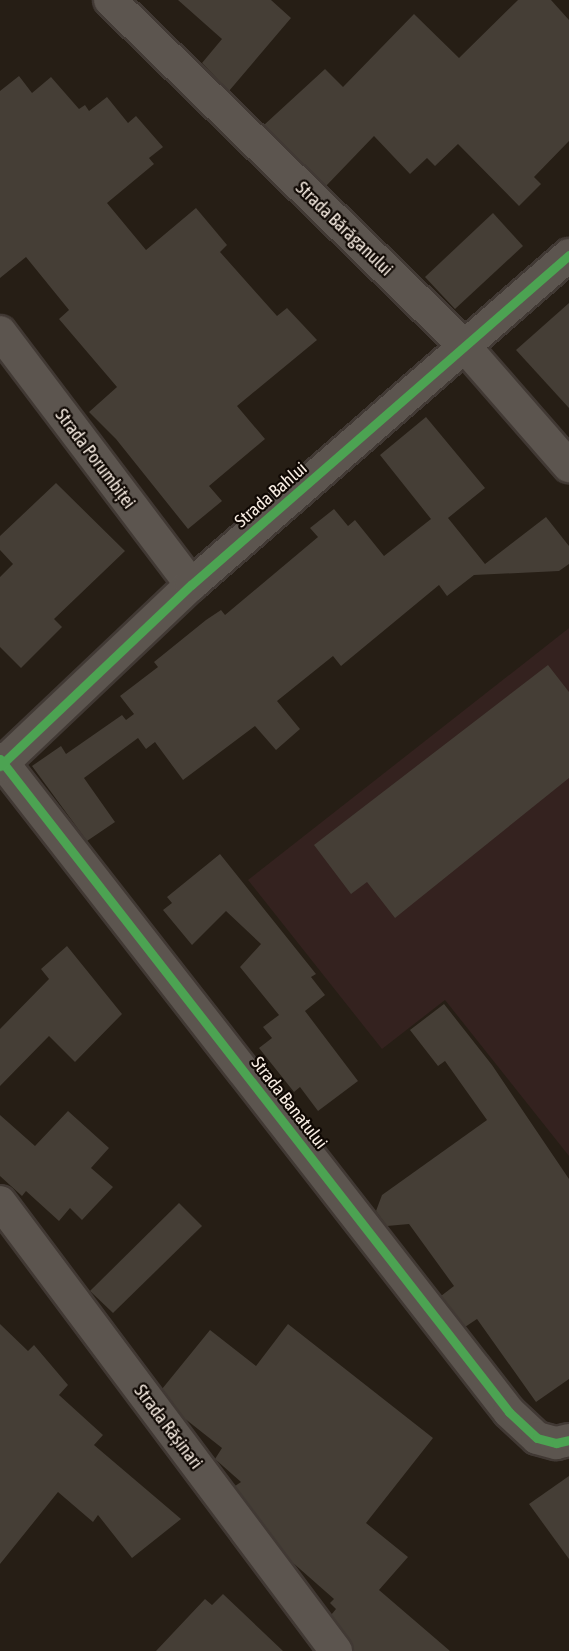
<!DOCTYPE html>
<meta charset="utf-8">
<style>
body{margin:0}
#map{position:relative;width:569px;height:1651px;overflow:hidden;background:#261e15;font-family:"Asap Condensed",sans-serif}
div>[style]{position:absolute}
.education>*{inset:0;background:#34221f}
.building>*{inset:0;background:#453e36}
.roads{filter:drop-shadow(2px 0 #413934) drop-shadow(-2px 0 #413934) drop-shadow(0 2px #413934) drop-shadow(0 -2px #413934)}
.street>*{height:32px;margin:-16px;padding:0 16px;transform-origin:16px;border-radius:16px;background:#5c554f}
.cycleway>*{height:9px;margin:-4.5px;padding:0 4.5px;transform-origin:4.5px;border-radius:4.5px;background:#4ca352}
span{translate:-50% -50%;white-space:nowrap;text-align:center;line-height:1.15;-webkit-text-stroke:4.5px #100904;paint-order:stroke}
.street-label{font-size:18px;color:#f8ede3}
</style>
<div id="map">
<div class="education">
<div style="clip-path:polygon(569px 628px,569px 1156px,445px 1000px,382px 1049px,248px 880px)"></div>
</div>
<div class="building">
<div style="clip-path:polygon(178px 0,271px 0,291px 18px,229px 91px,202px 63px,222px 39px)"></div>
<div style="clip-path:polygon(518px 0,551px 0,569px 20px,569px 141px,534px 177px,541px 184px,519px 206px,458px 144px,435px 166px,427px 158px,410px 174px,374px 136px,326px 186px,264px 125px,325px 69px,343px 87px,414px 14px,459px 58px)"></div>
<div style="clip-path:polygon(19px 76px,32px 93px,51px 77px,79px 109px,85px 105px,89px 111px,107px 97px,128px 123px,136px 116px,163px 147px,149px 158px,154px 164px,107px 203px,146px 250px,196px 208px,227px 245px,220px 252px,277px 316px,287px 308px,317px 340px,237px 406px,265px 439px,209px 486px,222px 501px,188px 529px,116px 439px,89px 412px,117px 387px,59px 319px,69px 310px,26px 257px,0 278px,0 91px)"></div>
<div style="clip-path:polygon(493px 213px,523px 246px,455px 309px,425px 277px)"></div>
<div style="clip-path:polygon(569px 303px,569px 408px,516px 350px)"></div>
<div style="clip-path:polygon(426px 417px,485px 488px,448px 518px,485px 564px,546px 517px,569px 546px,569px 564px,559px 571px,474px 575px,447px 596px,439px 585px,341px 666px,333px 656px,277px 701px,300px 729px,276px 750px,255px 726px,183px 780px,155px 742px,146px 749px,138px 738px,84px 778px,115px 822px,87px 841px,32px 766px,61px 746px,66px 754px,122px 715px,126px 720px,134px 714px,120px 696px,158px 667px,154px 662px,206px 620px,221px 610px,225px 615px,318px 537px,310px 528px,334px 509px,348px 526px,355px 520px,384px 556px,431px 519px,380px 455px)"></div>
<div style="clip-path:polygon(56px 483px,125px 551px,54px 619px,62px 627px,21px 668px,0 647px,0 577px,13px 564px,0 550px,0 536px)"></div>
<div style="clip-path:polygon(548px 665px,569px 692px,569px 778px,395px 918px,367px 882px,351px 894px,314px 845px)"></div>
<div style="clip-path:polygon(220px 854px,316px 974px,311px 977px,325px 995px,305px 1011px,358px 1081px,318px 1111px,300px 1087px,294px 1092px,259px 1048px,272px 1038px,263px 1027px,279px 1015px,240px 967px,261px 944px,226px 911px,192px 945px,163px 910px,172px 903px,167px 897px)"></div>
<div style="clip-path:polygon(67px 946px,122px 1014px,75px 1062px,49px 1036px,0 1086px,0 1029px,49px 979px,41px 969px)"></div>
<div style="clip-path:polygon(444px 1004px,492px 1065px,569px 1179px,569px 1379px,536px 1402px,477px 1319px,465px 1327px,441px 1296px,454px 1286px,409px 1224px,387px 1226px,376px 1211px,382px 1195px,487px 1120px,445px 1061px,438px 1066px,410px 1030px)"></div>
<div style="clip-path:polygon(68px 1111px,109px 1148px,91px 1168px,113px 1187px,82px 1220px,70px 1208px,59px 1221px,26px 1191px,22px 1196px,0 1176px,0 1115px,35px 1146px)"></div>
<div style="clip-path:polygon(179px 1203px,202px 1226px,113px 1313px,90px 1291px)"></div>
<div style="clip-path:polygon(0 1324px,28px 1351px,34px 1345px,68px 1385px,59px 1395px,103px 1435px,94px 1445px,181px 1519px,132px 1558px,98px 1515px,93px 1522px,58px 1492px,0 1564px)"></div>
<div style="clip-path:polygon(288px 1324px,433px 1438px,366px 1523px,408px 1557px,379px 1590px,450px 1651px,354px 1651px,331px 1615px,336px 1609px,330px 1603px,334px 1599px,292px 1562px,235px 1486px,241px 1482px,215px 1459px,222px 1448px,184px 1418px,162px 1389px,210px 1330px,256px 1366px)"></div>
<div style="clip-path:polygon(569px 1476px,569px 1559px,529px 1504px)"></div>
<div style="clip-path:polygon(223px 1594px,283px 1651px,156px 1651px,205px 1599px,212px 1605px)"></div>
</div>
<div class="roads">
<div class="street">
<div style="left:110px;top:0;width:498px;rotate:44.3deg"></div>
<div style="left:466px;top:348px;width:157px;rotate:48.9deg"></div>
<div style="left:0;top:332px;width:317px;rotate:52.9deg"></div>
<div style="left:0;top:759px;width:828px;rotate:52.06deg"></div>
<div style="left:509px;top:1412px;width:38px;rotate:43deg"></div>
<div style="left:537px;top:1438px;width:20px;rotate:15deg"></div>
<div style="left:556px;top:1443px;width:13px;rotate:-13deg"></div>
<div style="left:0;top:766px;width:263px;rotate:-43.5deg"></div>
<div style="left:191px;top:585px;width:502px;rotate:-41.12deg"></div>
<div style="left:0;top:1202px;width:561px;rotate:53.19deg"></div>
</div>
</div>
<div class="cycleway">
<div style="left:0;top:759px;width:828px;rotate:52.06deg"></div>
<div style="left:509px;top:1412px;width:38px;rotate:43deg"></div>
<div style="left:537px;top:1438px;width:20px;rotate:15deg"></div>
<div style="left:556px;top:1443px;width:13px;rotate:-13deg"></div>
<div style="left:0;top:766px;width:263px;rotate:-43.5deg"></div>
<div style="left:191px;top:585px;width:502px;rotate:-41.12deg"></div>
</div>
<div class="street-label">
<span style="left:344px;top:229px;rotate:44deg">Strada Bărăganului</span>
<span style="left:95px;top:459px;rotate:53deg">Strada Porumbiței</span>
<span style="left:271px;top:495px;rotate:-41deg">Strada Bahlui</span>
<span style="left:289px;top:1103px;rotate:52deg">Strada Banatului</span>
<span style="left:168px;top:1427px;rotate:53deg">Strada Rășinari</span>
</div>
</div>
